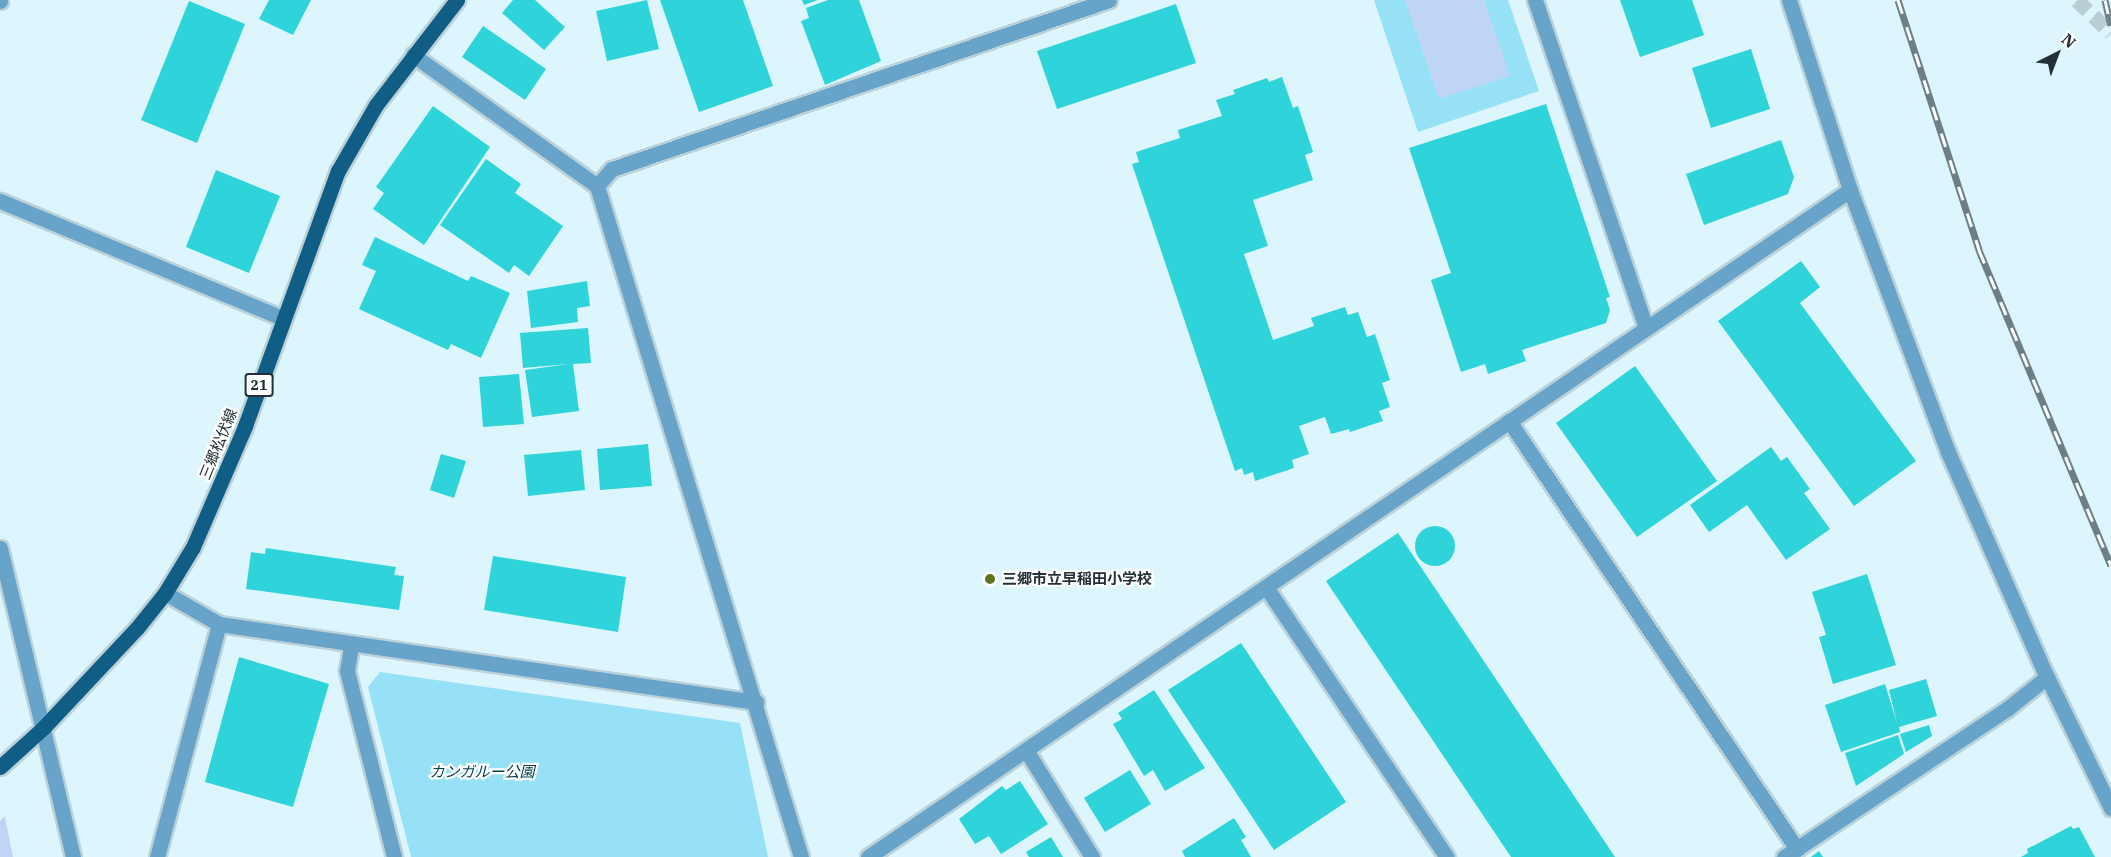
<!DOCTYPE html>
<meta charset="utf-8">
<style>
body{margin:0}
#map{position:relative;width:2111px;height:857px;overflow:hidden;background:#ddf5fd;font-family:"IBM Plex Serif","Noto Sans JP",serif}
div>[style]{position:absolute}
.green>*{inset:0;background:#97e1f7}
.water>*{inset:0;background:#bfd5f5}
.pier>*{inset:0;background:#ddf5fd}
.building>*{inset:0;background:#2fd3da}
.round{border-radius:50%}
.major-tunnel>*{height:15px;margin-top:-7.5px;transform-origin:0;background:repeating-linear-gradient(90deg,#b7ced5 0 15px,transparent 0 23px)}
.roads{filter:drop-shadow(2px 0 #bbd2d9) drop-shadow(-2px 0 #bbd2d9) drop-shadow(0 2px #bbd2d9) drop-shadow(0 -2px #bbd2d9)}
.minor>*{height:15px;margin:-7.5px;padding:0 7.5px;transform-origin:7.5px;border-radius:7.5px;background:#68a3ca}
.major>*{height:15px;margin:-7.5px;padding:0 7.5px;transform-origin:7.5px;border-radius:7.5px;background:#105d85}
.rail>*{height:7px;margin-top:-3.5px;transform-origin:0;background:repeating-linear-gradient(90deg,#fefefe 0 14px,#6c7f86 0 28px);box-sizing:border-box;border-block:2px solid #6c7f86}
.dots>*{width:16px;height:16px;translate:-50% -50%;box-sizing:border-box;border:3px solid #fefefe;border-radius:50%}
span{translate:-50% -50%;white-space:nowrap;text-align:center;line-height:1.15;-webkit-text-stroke:4.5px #fefefe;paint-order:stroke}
.shield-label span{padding:2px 4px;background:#fefefe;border:2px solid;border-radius:4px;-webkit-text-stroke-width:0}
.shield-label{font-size:14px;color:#213137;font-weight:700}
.street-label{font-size:15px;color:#213137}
.poi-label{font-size:15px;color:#213137;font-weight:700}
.left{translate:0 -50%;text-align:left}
.park-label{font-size:15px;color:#014150;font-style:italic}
.north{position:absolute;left:2027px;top:24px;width:60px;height:60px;-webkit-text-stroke:4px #fefefe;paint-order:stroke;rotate:42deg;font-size:16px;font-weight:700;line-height:24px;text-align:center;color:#213137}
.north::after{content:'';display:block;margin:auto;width:21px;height:27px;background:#213137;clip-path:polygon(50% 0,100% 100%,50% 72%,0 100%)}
</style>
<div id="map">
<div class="green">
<div style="clip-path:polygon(1374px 0,1508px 0,1539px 91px,1418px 132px)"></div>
<div style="clip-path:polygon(380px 672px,740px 723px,768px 857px,411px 857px,368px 687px)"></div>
</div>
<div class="water">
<div style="clip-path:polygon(1405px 0,1484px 0,1510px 76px,1439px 99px)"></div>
<div style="clip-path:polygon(0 793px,13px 857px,0 857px)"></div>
</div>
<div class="pier">
<div style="clip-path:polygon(0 790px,7px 814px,0 821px)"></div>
</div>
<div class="building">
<div style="clip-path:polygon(269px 0,311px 0,293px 35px,259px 19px)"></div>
<div style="clip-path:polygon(513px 0,535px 0,565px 27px,544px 50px,502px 13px)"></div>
<div style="clip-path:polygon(647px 0,659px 49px,607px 61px,596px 11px)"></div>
<div style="clip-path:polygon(660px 0,743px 0,773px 86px,699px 112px)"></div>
<div style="clip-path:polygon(802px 0,818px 0,804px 5px)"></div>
<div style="clip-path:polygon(828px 0,859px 0,881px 61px,825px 85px,801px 21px,809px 18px,806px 8px)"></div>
<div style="clip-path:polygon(1620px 0,1692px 0,1704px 35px,1640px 57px)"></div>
<div style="clip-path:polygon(189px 1px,245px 24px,197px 143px,141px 120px)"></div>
<div style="clip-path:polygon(1176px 4px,1196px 63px,1057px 109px,1037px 51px)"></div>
<div style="clip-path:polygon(483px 26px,546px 69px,525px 100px,462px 57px)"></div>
<div style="clip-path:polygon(1751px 49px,1770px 109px,1711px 128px,1692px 68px)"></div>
<div style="clip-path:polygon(1282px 77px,1293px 108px,1298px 106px,1313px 152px,1305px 155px,1313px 180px,1253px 200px,1268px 246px,1244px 254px,1273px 340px,1314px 326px,1311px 318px,1345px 307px,1348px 315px,1358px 312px,1367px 337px,1375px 334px,1390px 380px,1382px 383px,1390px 407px,1379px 411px,1383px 421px,1350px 432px,1349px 429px,1331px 434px,1325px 417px,1299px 426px,1309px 454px,1292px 460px,1294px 468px,1255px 481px,1253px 472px,1244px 475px,1242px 468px,1235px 471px,1132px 164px,1139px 162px,1136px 152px,1180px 138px,1178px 130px,1222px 116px,1216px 100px,1235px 94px,1233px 90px,1267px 78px,1269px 82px)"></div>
<div style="clip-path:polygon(1546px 104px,1610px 297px,1606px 298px,1610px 310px,1606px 323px,1522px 350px,1526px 361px,1488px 374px,1485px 364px,1461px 372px,1431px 280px,1451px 273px,1409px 148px)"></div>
<div style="clip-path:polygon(433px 106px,490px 147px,424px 245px,373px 209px,384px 193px,376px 187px)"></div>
<div style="clip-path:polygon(1781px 140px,1794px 177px,1788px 194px,1704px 225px,1686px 174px)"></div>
<div style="clip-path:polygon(486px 159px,521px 184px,515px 193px,563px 226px,529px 276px,514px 265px,509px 273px,440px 225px)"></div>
<div style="clip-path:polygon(216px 170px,280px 196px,249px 273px,186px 247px)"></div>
<div style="clip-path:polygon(375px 237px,468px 281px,471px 276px,510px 293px,481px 358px,451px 344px,448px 350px,359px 309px,376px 271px,362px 265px)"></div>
<div style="clip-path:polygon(1801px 261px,1820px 287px,1800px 303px,1916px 461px,1854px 506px,1718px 321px)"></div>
<div style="clip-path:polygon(587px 281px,590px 306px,577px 308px,578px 322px,531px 328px,527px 291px)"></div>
<div style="clip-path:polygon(588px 328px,591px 363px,573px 364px,579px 411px,532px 417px,525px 370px,569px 364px,523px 368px,520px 333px)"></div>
<div style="clip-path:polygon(1635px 366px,1717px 481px,1637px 537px,1556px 423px)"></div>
<div style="clip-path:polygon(519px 374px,524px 424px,483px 427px,479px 377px)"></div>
<div style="clip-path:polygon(648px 444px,652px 486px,600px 490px,597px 449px)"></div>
<div style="clip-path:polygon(1771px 447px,1781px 461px,1787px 457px,1810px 489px,1804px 493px,1830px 529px,1786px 560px,1747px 505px,1709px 532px,1690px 505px)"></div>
<div style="clip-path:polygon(581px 450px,585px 490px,528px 496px,524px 455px)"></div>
<div style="clip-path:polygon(441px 454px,466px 461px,454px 498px,430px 490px)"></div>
<div class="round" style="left:1415px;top:526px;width:40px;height:40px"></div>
<div style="clip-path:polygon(1398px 533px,1615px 857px,1511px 857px,1326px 581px)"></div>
<div style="clip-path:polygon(266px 548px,396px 567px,394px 575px,404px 576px,399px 610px,246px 589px,251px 552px,265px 554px)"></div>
<div style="clip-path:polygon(493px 556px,626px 577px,618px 632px,484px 610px)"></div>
<div style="clip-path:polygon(1867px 574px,1896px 665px,1833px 684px,1819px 637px,1826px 635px,1812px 592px)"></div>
<div style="clip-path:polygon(1241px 643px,1346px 802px,1274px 850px,1168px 690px)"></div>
<div style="clip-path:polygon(239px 657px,329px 684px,293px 807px,205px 782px)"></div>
<div style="clip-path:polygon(1926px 679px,1937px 716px,1899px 727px,1900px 732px,1841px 752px,1825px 705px,1885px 684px,1897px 723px,1889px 690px)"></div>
<div style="clip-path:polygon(1154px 690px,1205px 768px,1165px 791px,1153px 770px,1144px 776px,1113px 724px,1122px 719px,1118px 713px)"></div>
<div style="clip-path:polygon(1929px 725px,1932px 736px,1906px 752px,1900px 734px)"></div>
<div style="clip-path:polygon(1898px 735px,1904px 754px,1856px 786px,1845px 753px)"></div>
<div style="clip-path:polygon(1130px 770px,1151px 804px,1105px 832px,1084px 798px)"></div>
<div style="clip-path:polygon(1020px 781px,1048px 824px,1001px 854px,989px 836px,975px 844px,959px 819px,1002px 786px,1006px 790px)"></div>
<div style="clip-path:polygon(1234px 818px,1246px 837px,1241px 840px,1251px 857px,1185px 857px,1182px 851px)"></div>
<div style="clip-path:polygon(2071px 826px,2073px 829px,2079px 827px,2095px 857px,2021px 857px,2028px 853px,2027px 849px)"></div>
<div style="clip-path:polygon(1051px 837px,1063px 857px,1029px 857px,1026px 852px)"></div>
<div style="clip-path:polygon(1819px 851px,1823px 857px,1811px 857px)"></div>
</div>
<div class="major-tunnel">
<div style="left:2077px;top:0;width:47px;rotate:44.1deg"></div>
</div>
<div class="roads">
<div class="minor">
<div style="left:1535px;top:0;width:345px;rotate:71.3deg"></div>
<div style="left:1789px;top:0;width:200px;rotate:72.2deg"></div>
<div style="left:1850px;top:190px;width:280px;rotate:69.5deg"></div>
<div style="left:1948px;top:452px;width:246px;rotate:66.3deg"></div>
<div style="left:2047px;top:677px;width:146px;rotate:64deg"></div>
<div style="left:0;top:1px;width:1px;rotate:-90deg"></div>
<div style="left:413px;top:55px;width:226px;rotate:35.4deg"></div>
<div style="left:597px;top:186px;width:701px;rotate:73.09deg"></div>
<div style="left:597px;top:186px;width:23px;rotate:-49deg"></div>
<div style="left:612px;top:169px;width:525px;rotate:-18.78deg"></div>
<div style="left:0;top:201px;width:305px;rotate:22.5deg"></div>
<div style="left:1509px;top:421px;width:516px;rotate:56.06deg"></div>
<div style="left:0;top:548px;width:318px;rotate:76.7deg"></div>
<div style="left:1266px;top:587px;width:325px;rotate:56.2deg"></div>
<div style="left:219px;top:624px;width:543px;rotate:8.26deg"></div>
<div style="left:351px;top:646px;width:25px;rotate:99deg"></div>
<div style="left:347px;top:671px;width:192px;rotate:75.8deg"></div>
<div style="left:1026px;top:750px;width:126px;rotate:58.3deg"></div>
<div style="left:157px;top:857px;width:241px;rotate:-75.1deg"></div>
<div style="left:219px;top:624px;width:62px;rotate:-150.1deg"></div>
<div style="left:868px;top:857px;width:1187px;rotate:-34.19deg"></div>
<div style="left:1784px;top:857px;width:268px;rotate:-33.6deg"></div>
<div style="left:2007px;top:709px;width:51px;rotate:-38.7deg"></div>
</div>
<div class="major">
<div style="left:0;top:767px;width:58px;rotate:-42.2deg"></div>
<div style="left:43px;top:728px;width:137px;rotate:-46.8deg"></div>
<div style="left:137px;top:628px;width:45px;rotate:-51.3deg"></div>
<div style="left:165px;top:593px;width:54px;rotate:-58.7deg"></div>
<div style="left:193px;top:547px;width:132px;rotate:-66.7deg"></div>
<div style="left:245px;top:426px;width:271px;rotate:-70deg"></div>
<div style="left:338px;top:171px;width:76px;rotate:-60.1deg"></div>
<div style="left:376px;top:105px;width:133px;rotate:-52.4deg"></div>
</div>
</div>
<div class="rail">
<div style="left:1898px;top:0;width:263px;rotate:72deg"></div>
<div style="left:1979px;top:250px;width:342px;rotate:67.3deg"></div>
<div style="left:2105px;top:0;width:26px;rotate:77deg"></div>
</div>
<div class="dots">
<div style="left:990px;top:579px;background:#5f7322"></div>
</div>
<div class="shield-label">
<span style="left:259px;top:385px">21</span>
</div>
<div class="street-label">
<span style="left:218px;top:444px;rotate:-68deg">三郷松伏線</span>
</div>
<div class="poi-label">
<span class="left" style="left:1002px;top:579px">三郷市立早稲田小学校</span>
</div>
<div class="park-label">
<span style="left:482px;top:772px">カンガルー公園</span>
</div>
<div class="north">N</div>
</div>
